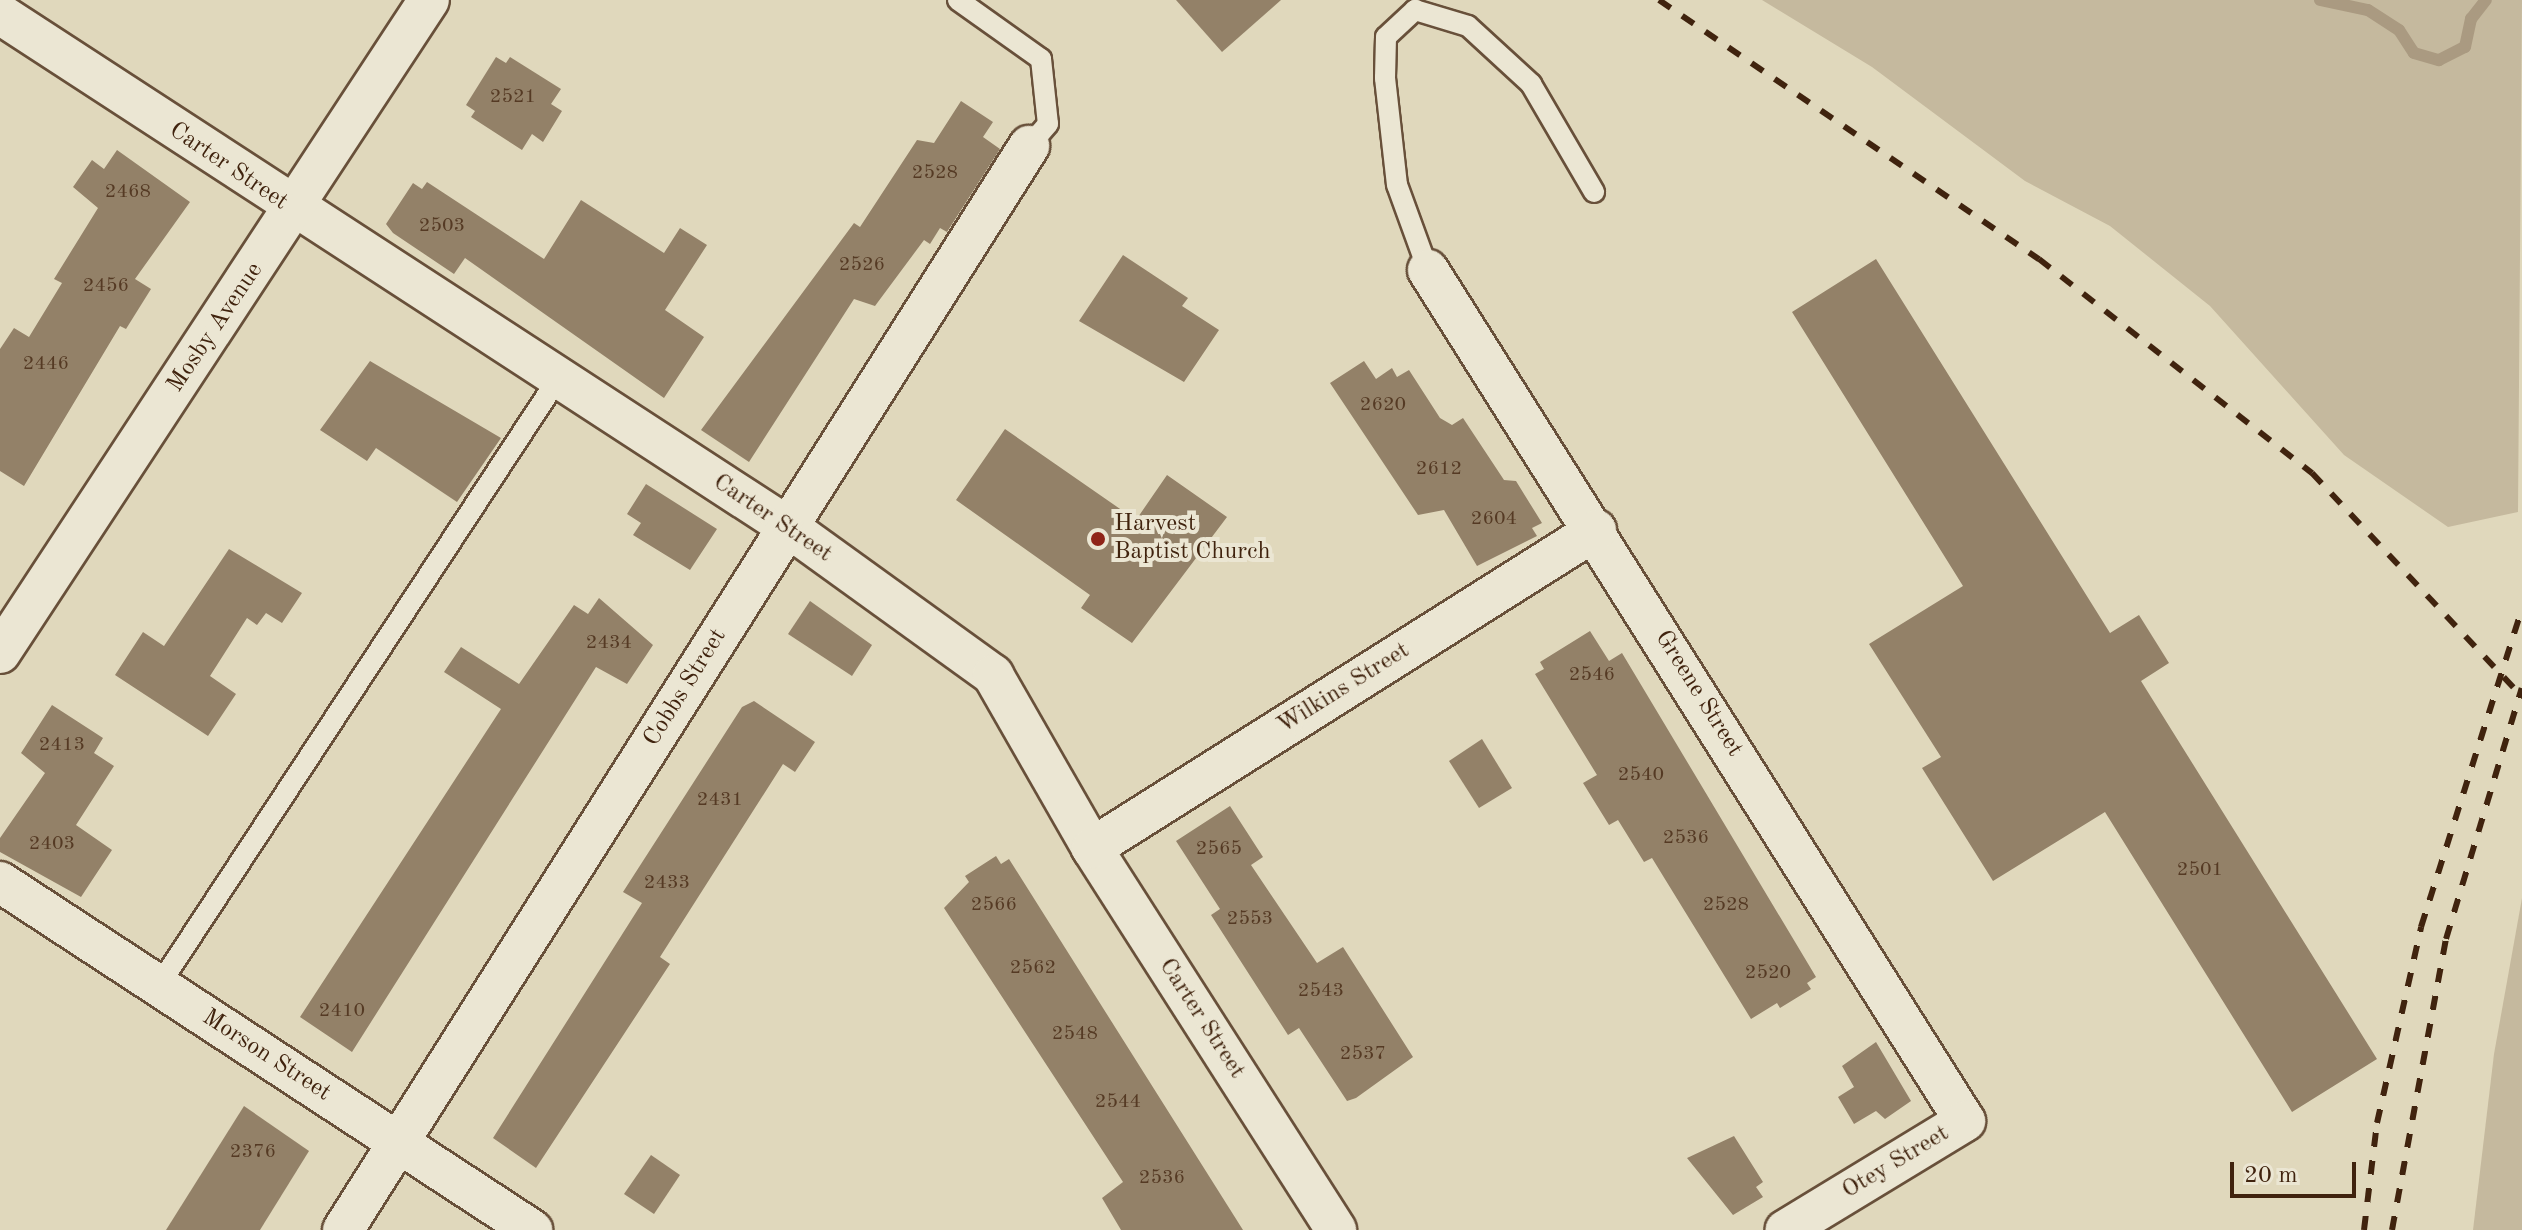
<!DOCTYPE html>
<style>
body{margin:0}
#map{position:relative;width:2522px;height:1230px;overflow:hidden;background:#e0d8bc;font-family:"Old Standard TT",serif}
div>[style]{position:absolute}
.green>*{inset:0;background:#c5b99e}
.stream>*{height:12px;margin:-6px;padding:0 6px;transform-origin:6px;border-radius:6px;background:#aa9a81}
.building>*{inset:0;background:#938168}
.roads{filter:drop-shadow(2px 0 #68503a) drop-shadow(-2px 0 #68503a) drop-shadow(0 2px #68503a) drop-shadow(0 -2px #68503a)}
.service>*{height:20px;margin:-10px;padding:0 10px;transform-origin:10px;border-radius:10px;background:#ebe6d3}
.minor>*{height:40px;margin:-20px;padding:0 20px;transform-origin:20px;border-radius:20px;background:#ebe6d3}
.rail>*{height:6px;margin-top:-3px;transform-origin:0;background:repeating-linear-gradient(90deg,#40230e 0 14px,transparent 0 28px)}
.dots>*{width:22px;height:22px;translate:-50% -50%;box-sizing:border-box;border:4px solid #ebe6d3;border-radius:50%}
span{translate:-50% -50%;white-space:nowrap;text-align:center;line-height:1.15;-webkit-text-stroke:8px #ebe6d3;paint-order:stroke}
.number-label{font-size:20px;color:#553a24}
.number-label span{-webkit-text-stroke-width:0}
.street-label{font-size:24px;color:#40230e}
.poi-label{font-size:24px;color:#40230e}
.left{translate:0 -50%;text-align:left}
.scale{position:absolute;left:2230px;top:1162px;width:126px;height:36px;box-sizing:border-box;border:4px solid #40230e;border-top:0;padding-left:10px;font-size:24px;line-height:28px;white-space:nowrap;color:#40230e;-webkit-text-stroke:6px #ebe6d3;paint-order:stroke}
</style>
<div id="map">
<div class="green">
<div style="clip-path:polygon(1762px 0,2522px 0,2518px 512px,2448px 527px,2344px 455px,2210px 306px,2110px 226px,2025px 181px,1872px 67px)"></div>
<div style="clip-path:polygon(2522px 898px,2522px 1230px,2473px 1230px,2494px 1054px)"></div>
</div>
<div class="stream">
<div style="left:2320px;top:0;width:49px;rotate:11.8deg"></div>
<div style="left:2368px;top:10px;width:37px;rotate:33deg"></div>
<div style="left:2399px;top:30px;width:27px;rotate:57deg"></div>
<div style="left:2414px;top:53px;width:26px;rotate:16deg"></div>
<div style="left:2439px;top:60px;width:29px;rotate:-27deg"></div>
<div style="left:2465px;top:47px;width:29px;rotate:-78deg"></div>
<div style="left:2471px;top:19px;width:24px;rotate:-52deg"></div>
</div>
<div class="building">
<div style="clip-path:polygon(1176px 0,1281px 0,1222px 52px)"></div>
<div style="clip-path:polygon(496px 57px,506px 63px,510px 57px,561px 89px,551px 104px,562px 111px,543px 142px,532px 134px,522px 150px,471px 117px,475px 111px,466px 105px)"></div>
<div style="clip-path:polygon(961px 101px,993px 122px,983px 137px,1000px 149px,947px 232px,940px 228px,930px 244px,924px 240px,875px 306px,854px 299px,749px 462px,701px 430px,854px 223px,860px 227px,917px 140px,934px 143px)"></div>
<div style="clip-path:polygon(117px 150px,190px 202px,135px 279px,151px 289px,126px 329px,120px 326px,24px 486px,0 471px,0 349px,14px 328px,29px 337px,62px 283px,54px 279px,98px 208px,73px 187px,92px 160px,104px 169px)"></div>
<div style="clip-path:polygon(427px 182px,544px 259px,581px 200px,664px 253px,680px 228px,707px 245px,665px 310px,704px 337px,664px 398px,465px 258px,454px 274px,393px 233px,386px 224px,413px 183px,422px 189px)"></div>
<div style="clip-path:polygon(1123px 255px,1188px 298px,1182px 306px,1219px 330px,1184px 382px,1079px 321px)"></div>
<div style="clip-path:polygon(1876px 259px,2110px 633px,2139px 615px,2169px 663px,2141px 681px,2377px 1059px,2292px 1112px,2105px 812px,1993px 881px,1922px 768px,1941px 757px,1869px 644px,1963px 586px,1792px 312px)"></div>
<div style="clip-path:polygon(370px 361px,501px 438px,457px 502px,376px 448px,367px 461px,320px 430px)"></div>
<div style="clip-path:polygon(1364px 361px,1376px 379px,1392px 368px,1397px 377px,1409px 370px,1440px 418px,1452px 425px,1463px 418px,1504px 480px,1516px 481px,1542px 523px,1532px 528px,1537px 536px,1477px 566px,1444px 510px,1418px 515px,1330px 383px)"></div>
<div style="clip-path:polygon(1005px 429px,1136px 520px,1167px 475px,1227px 517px,1132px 643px,1081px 608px,1090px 595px,956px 500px)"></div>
<div style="clip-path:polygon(646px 484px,717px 529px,690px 570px,633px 535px,641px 523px,627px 514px)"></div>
<div style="clip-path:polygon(229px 549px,302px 593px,282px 623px,266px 613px,257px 625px,247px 618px,210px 676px,236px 694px,208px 736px,115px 675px,143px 632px,164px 646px)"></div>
<div style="clip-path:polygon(599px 598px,653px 645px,627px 684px,596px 667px,352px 1052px,300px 1017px,501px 709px,444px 672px,461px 647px,519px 684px,574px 605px,588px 614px)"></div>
<div style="clip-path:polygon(810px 601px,872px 645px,852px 676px,788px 634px)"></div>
<div style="clip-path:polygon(1590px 631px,1609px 661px,1622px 653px,1816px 977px,1807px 983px,1811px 989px,1780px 1008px,1777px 1003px,1751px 1019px,1652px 858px,1644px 862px,1618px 820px,1609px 825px,1583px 783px,1597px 775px,1535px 674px,1544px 669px,1540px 662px)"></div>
<div style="clip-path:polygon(754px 701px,815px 742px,795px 772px,783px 764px,660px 957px,670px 964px,536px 1168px,493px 1138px,642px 903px,623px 892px,742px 707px)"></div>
<div style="clip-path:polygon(52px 705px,103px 738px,94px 753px,114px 766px,76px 825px,112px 850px,81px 897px,0 852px,0 838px,45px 773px,21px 753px)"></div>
<div style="clip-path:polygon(1482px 739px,1512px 788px,1479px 808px,1449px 761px)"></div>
<div style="clip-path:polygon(1230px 806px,1263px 857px,1251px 865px,1317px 963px,1343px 947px,1413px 1057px,1356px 1098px,1347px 1101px,1299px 1028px,1288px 1035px,1211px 915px,1220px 909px,1176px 841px)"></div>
<div style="clip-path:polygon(996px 856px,1001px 864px,1009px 859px,1243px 1230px,1121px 1230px,1102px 1198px,1123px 1182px,944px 908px,969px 882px,965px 876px)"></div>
<div style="clip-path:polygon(1876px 1042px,1911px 1101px,1885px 1119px,1876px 1111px,1854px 1124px,1838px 1097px,1854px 1087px,1842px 1066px)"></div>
<div style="clip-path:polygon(244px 1106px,309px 1151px,260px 1230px,166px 1230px)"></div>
<div style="clip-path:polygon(1734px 1136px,1763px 1182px,1756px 1187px,1763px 1197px,1733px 1215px,1687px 1158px)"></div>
<div style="clip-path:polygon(651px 1155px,680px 1175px,654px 1214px,624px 1194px)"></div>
</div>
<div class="roads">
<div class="service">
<div style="left:958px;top:0;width:102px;rotate:35.4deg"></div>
<div style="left:1041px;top:59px;width:65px;rotate:83.9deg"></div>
<div style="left:1048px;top:124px;width:29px;rotate:131deg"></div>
<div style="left:1428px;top:270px;width:90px;rotate:-110deg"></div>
<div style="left:1397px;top:185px;width:108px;rotate:-96.4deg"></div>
<div style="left:1385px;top:78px;width:41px;rotate:-88.6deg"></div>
<div style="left:1386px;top:37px;width:40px;rotate:-43deg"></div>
<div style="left:1415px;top:10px;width:55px;rotate:16.8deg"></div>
<div style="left:1468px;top:26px;width:86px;rotate:42.6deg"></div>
<div style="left:1531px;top:84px;width:125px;rotate:59.7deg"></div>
<div style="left:158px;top:987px;width:726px;rotate:-56.68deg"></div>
</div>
<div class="minor">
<div style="left:0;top:14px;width:940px;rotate:33.06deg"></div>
<div style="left:788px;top:527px;width:253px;rotate:35.8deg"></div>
<div style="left:993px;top:675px;width:199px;rotate:60.2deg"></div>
<div style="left:1092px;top:848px;width:453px;rotate:57.4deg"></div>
<div style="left:1428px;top:270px;width:1006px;rotate:57.75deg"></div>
<div style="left:1965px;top:1121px;width:210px;rotate:148.7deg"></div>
<div style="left:0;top:653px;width:781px;rotate:-56.7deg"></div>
<div style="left:1092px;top:848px;width:596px;rotate:-32.25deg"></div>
<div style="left:0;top:882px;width:636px;rotate:33.19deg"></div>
<div style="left:343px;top:1230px;width:1283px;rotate:-57.67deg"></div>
</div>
</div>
<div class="rail">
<div style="left:1659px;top:0;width:460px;rotate:34.3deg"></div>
<div style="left:2039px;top:259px;width:347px;rotate:38.1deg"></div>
<div style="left:2312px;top:473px;width:307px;rotate:46.8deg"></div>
<div style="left:2364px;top:1230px;width:108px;rotate:-83.1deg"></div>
<div style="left:2377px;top:1123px;width:201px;rotate:-77.3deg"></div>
<div style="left:2421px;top:927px;width:334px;rotate:-72.4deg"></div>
<div style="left:2392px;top:1230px;width:296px;rotate:-79.5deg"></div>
<div style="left:2446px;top:939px;width:262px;rotate:-73.2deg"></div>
</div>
<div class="dots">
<div style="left:1098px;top:539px;background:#8f2418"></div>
</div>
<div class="number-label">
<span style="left:513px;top:97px">2521</span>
<span style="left:935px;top:173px">2528</span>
<span style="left:128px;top:192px">2468</span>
<span style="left:442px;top:226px">2503</span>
<span style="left:862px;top:265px">2526</span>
<span style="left:106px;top:286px">2456</span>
<span style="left:46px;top:364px">2446</span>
<span style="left:1383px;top:405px">2620</span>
<span style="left:1439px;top:469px">2612</span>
<span style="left:1494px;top:519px">2604</span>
<span style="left:609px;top:643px">2434</span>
<span style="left:1592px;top:675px">2546</span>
<span style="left:62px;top:745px">2413</span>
<span style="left:1641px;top:775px">2540</span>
<span style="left:720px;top:800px">2431</span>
<span style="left:1686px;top:838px">2536</span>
<span style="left:52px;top:844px">2403</span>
<span style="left:1219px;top:849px">2565</span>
<span style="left:2200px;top:870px">2501</span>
<span style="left:667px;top:883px">2433</span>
<span style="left:994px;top:905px">2566</span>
<span style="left:1726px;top:905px">2528</span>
<span style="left:1250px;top:919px">2553</span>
<span style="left:1033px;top:968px">2562</span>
<span style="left:1768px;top:973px">2520</span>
<span style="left:1321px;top:991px">2543</span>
<span style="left:342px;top:1011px">2410</span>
<span style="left:1075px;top:1034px">2548</span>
<span style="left:1363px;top:1054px">2537</span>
<span style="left:1118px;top:1102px">2544</span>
<span style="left:253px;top:1152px">2376</span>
<span style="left:1162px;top:1178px">2536</span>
</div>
<div class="street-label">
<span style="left:228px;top:167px;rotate:34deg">Carter Street</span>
<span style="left:216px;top:328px;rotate:-56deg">Mosby Avenue</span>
<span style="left:772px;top:519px;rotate:34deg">Carter Street</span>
<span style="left:686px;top:688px;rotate:-58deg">Cobbs Street</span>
<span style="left:1344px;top:689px;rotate:-32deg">Wilkins Street</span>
<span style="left:1698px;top:694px;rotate:58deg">Greene Street</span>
<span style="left:1201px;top:1019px;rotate:57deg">Carter Street</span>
<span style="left:266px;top:1056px;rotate:33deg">Morson Street</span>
<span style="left:1896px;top:1163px;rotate:-31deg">Otey Street</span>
</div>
<div class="poi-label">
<span class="left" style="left:1114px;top:539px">Harvest<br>Baptist Church</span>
</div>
<div class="scale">20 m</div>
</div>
